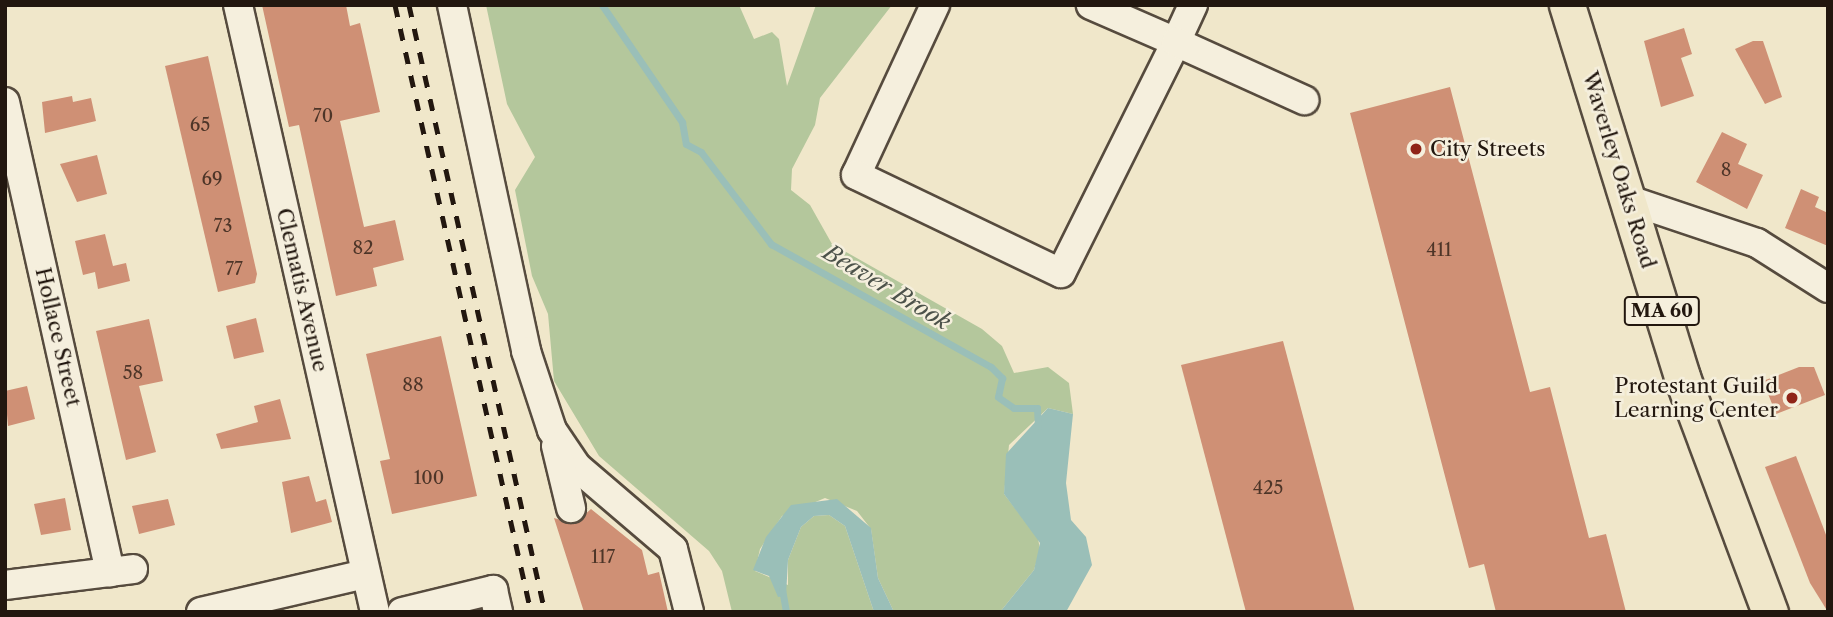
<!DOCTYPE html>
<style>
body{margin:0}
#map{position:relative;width:1833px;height:617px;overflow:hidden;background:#f0e7ca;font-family:"Libre Caslon Text",serif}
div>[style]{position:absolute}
.green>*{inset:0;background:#b4c79c}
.water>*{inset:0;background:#9abfb8}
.stream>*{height:7px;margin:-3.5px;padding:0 3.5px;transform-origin:3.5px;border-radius:3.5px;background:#9abfb8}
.building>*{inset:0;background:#cf9075}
.roads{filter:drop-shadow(2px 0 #564b3e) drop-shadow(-2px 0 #564b3e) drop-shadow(0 2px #564b3e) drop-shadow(0 -2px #564b3e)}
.minor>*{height:28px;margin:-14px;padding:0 14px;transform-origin:14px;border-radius:14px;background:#f5efdd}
.major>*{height:35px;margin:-17.5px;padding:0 17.5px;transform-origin:17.5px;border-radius:17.5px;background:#f0e7ca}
.rail>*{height:5px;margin-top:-2.5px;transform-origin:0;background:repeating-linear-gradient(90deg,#22170f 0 12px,transparent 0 24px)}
.dots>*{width:19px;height:19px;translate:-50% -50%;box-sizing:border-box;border:4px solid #f5efdd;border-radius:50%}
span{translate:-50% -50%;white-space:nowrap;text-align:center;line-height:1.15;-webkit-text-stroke:5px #f5efdd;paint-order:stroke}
.number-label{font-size:18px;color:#4d3528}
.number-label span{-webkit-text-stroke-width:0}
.shield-label span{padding:2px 5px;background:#f5efdd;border:2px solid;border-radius:5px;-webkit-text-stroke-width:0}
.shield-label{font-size:19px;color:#22170f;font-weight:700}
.poi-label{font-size:21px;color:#22170f}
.left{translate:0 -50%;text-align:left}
.right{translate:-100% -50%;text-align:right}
.street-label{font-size:21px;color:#22170f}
.water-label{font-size:23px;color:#4c524a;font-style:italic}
.frame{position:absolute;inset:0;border:7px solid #22170f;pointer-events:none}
</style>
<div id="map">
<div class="green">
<div style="clip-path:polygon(486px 5px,739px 5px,754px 39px,772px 32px,779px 39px,787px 86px,816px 5px,892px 5px,820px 98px,815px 125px,792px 169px,791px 190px,810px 205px,832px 244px,982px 329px,1002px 346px,1014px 373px,1048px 367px,1069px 383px,1073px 414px,1048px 408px,1009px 445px,1004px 494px,1038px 538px,1040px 550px,1034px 570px,1000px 612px,894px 612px,878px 578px,871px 529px,857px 511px,825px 498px,782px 516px,760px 549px,755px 571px,788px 585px,788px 560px,801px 527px,814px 516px,829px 515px,845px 526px,874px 612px,732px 612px,722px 571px,709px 551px,599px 456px,554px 381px,548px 314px,532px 276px,515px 190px,535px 157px,507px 104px)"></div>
</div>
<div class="water">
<div style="clip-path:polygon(1048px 408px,1073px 414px,1066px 483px,1071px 520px,1086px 537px,1092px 565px,1066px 612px,1000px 612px,1034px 570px,1040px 543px,1004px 494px,1006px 454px)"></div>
<div style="clip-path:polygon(837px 499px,871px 528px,878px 578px,894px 612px,874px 612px,845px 526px,829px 515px,814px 516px,801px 527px,788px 560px,786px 596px,778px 597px,769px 576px,753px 570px,766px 537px,791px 505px)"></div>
</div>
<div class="stream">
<div style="left:602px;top:5px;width:142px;rotate:55.6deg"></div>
<div style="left:682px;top:122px;width:22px;rotate:80deg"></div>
<div style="left:686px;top:144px;width:17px;rotate:28deg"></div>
<div style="left:701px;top:152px;width:116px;rotate:52.7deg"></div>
<div style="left:771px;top:244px;width:252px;rotate:29.2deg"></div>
<div style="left:991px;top:367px;width:16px;rotate:45deg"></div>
<div style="left:1002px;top:378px;width:19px;rotate:102deg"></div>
<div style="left:998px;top:397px;width:19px;rotate:35deg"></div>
<div style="left:1014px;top:408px;width:23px"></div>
<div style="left:1037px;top:408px;width:18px;rotate:87deg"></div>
<div style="left:782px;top:589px;width:23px;rotate:80deg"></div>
</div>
<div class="building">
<div style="clip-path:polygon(262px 5px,346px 5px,350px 26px,360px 23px,380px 112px,340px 121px,364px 227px,395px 220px,404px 260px,373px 268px,377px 286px,336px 296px,299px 125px,289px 127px)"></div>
<div style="clip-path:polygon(1684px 28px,1692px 54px,1681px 58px,1694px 96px,1661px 107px,1644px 41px)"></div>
<div style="clip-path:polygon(1753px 41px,1763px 41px,1782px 97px,1765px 104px,1735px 49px)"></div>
<div style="clip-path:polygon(208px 56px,257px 274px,255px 283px,218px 292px,165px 66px)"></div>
<div style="clip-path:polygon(1450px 87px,1530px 392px,1550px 387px,1589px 538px,1606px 534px,1626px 612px,1496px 612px,1484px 564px,1469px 568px,1350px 113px)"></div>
<div style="clip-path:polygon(72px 96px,73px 102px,91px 98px,96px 121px,45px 133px,42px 102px)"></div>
<div style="clip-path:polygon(1722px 132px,1747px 144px,1738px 164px,1763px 175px,1747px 209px,1696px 182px)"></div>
<div style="clip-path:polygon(97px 155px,107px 194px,77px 202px,60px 164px)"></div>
<div style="clip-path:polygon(1801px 189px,1819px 197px,1815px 207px,1828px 213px,1828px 246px,1785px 228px)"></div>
<div style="clip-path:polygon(105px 234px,113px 266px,126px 263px,130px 281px,98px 289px,95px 272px,83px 275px,75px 241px)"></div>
<div style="clip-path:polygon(256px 318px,264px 352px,234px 359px,226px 326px)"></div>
<div style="clip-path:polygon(149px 319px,163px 381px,139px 386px,156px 452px,126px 460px,96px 331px)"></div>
<div style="clip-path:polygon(441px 336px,477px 496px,392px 514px,380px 461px,390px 459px,366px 354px)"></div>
<div style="clip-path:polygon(1283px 341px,1355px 612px,1246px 612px,1181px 365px)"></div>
<div style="clip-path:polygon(1799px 367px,1814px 367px,1825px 395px,1776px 414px,1763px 381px)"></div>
<div style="clip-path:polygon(27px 386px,35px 419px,8px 426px,5px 391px)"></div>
<div style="clip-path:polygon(280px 399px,291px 439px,221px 449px,216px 434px,258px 422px,254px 406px)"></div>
<div style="clip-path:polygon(1796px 456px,1828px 540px,1828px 612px,1810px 583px,1765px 467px)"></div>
<div style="clip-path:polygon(309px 476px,316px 502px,326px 499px,332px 522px,291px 533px,282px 482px)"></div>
<div style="clip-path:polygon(65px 498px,71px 530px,41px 535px,34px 504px)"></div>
<div style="clip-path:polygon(168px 499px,175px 525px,139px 534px,132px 506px)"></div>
<div style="clip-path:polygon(591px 509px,642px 550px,648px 575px,659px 572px,668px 612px,584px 612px,554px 518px,574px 524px)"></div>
</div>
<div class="roads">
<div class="minor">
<div style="left:238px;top:5px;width:622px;rotate:77.28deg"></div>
<div style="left:452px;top:5px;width:354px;rotate:77.9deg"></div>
<div style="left:526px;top:351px;width:83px;rotate:71.8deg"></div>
<div style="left:552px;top:430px;width:45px;rotate:56deg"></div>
<div style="left:577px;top:467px;width:126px;rotate:40.5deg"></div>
<div style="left:673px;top:549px;width:65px;rotate:75.7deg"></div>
<div style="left:935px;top:5px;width:187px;rotate:114.9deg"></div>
<div style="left:856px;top:175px;width:227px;rotate:25.6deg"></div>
<div style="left:1061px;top:273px;width:258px;rotate:-63.5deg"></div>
<div style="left:1176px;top:42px;width:93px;rotate:-156.5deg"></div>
<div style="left:1193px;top:5px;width:41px;rotate:114.7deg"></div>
<div style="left:1176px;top:42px;width:141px;rotate:24.4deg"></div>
<div style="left:5px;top:102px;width:482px;rotate:77.4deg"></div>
<div style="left:1629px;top:200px;width:135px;rotate:18.6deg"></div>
<div style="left:1757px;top:243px;width:84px;rotate:32.4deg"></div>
<div style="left:556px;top:446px;width:64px;rotate:76.4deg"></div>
<div style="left:5px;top:585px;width:129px;rotate:-7.1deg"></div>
<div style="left:201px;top:612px;width:169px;rotate:-13deg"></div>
<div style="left:402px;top:612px;width:94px;rotate:-13.6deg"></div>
<div style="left:493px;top:590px;width:23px;rotate:77deg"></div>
</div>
<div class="major">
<div style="left:1567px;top:5px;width:389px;rotate:72.8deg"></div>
<div style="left:1682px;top:377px;width:251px;rotate:69.5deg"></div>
</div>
</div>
<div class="rail">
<div style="left:395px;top:5px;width:622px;rotate:77.37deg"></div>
<div style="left:409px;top:5px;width:622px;rotate:77.37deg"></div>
</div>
<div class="dots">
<div style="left:1416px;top:149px;background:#8f2418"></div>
<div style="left:1792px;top:398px;background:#8f2418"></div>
</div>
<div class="number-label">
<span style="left:323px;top:116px">70</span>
<span style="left:200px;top:125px">65</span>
<span style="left:1726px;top:170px">8</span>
<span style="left:212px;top:179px">69</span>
<span style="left:223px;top:226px">73</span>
<span style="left:363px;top:248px">82</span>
<span style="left:1439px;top:250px">411</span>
<span style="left:234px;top:269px">77</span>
<span style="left:133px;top:373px">58</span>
<span style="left:413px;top:385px">88</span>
<span style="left:429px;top:478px">100</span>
<span style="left:1268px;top:488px">425</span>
<span style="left:603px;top:557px">117</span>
</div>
<div class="shield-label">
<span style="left:1662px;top:311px">MA 60</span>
</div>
<div class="poi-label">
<span class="left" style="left:1430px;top:149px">City Streets</span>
<span class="right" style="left:1778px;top:398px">Protestant Guild<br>Learning Center</span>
</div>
<div class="street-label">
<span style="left:1619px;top:170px;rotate:73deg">Waverley Oaks Road</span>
<span style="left:302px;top:290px;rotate:77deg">Clematis Avenue</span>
<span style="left:58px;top:337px;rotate:77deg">Hollace Street</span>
</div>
<div class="water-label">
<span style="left:887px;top:287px;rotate:31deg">Beaver Brook</span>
</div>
<div class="frame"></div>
</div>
